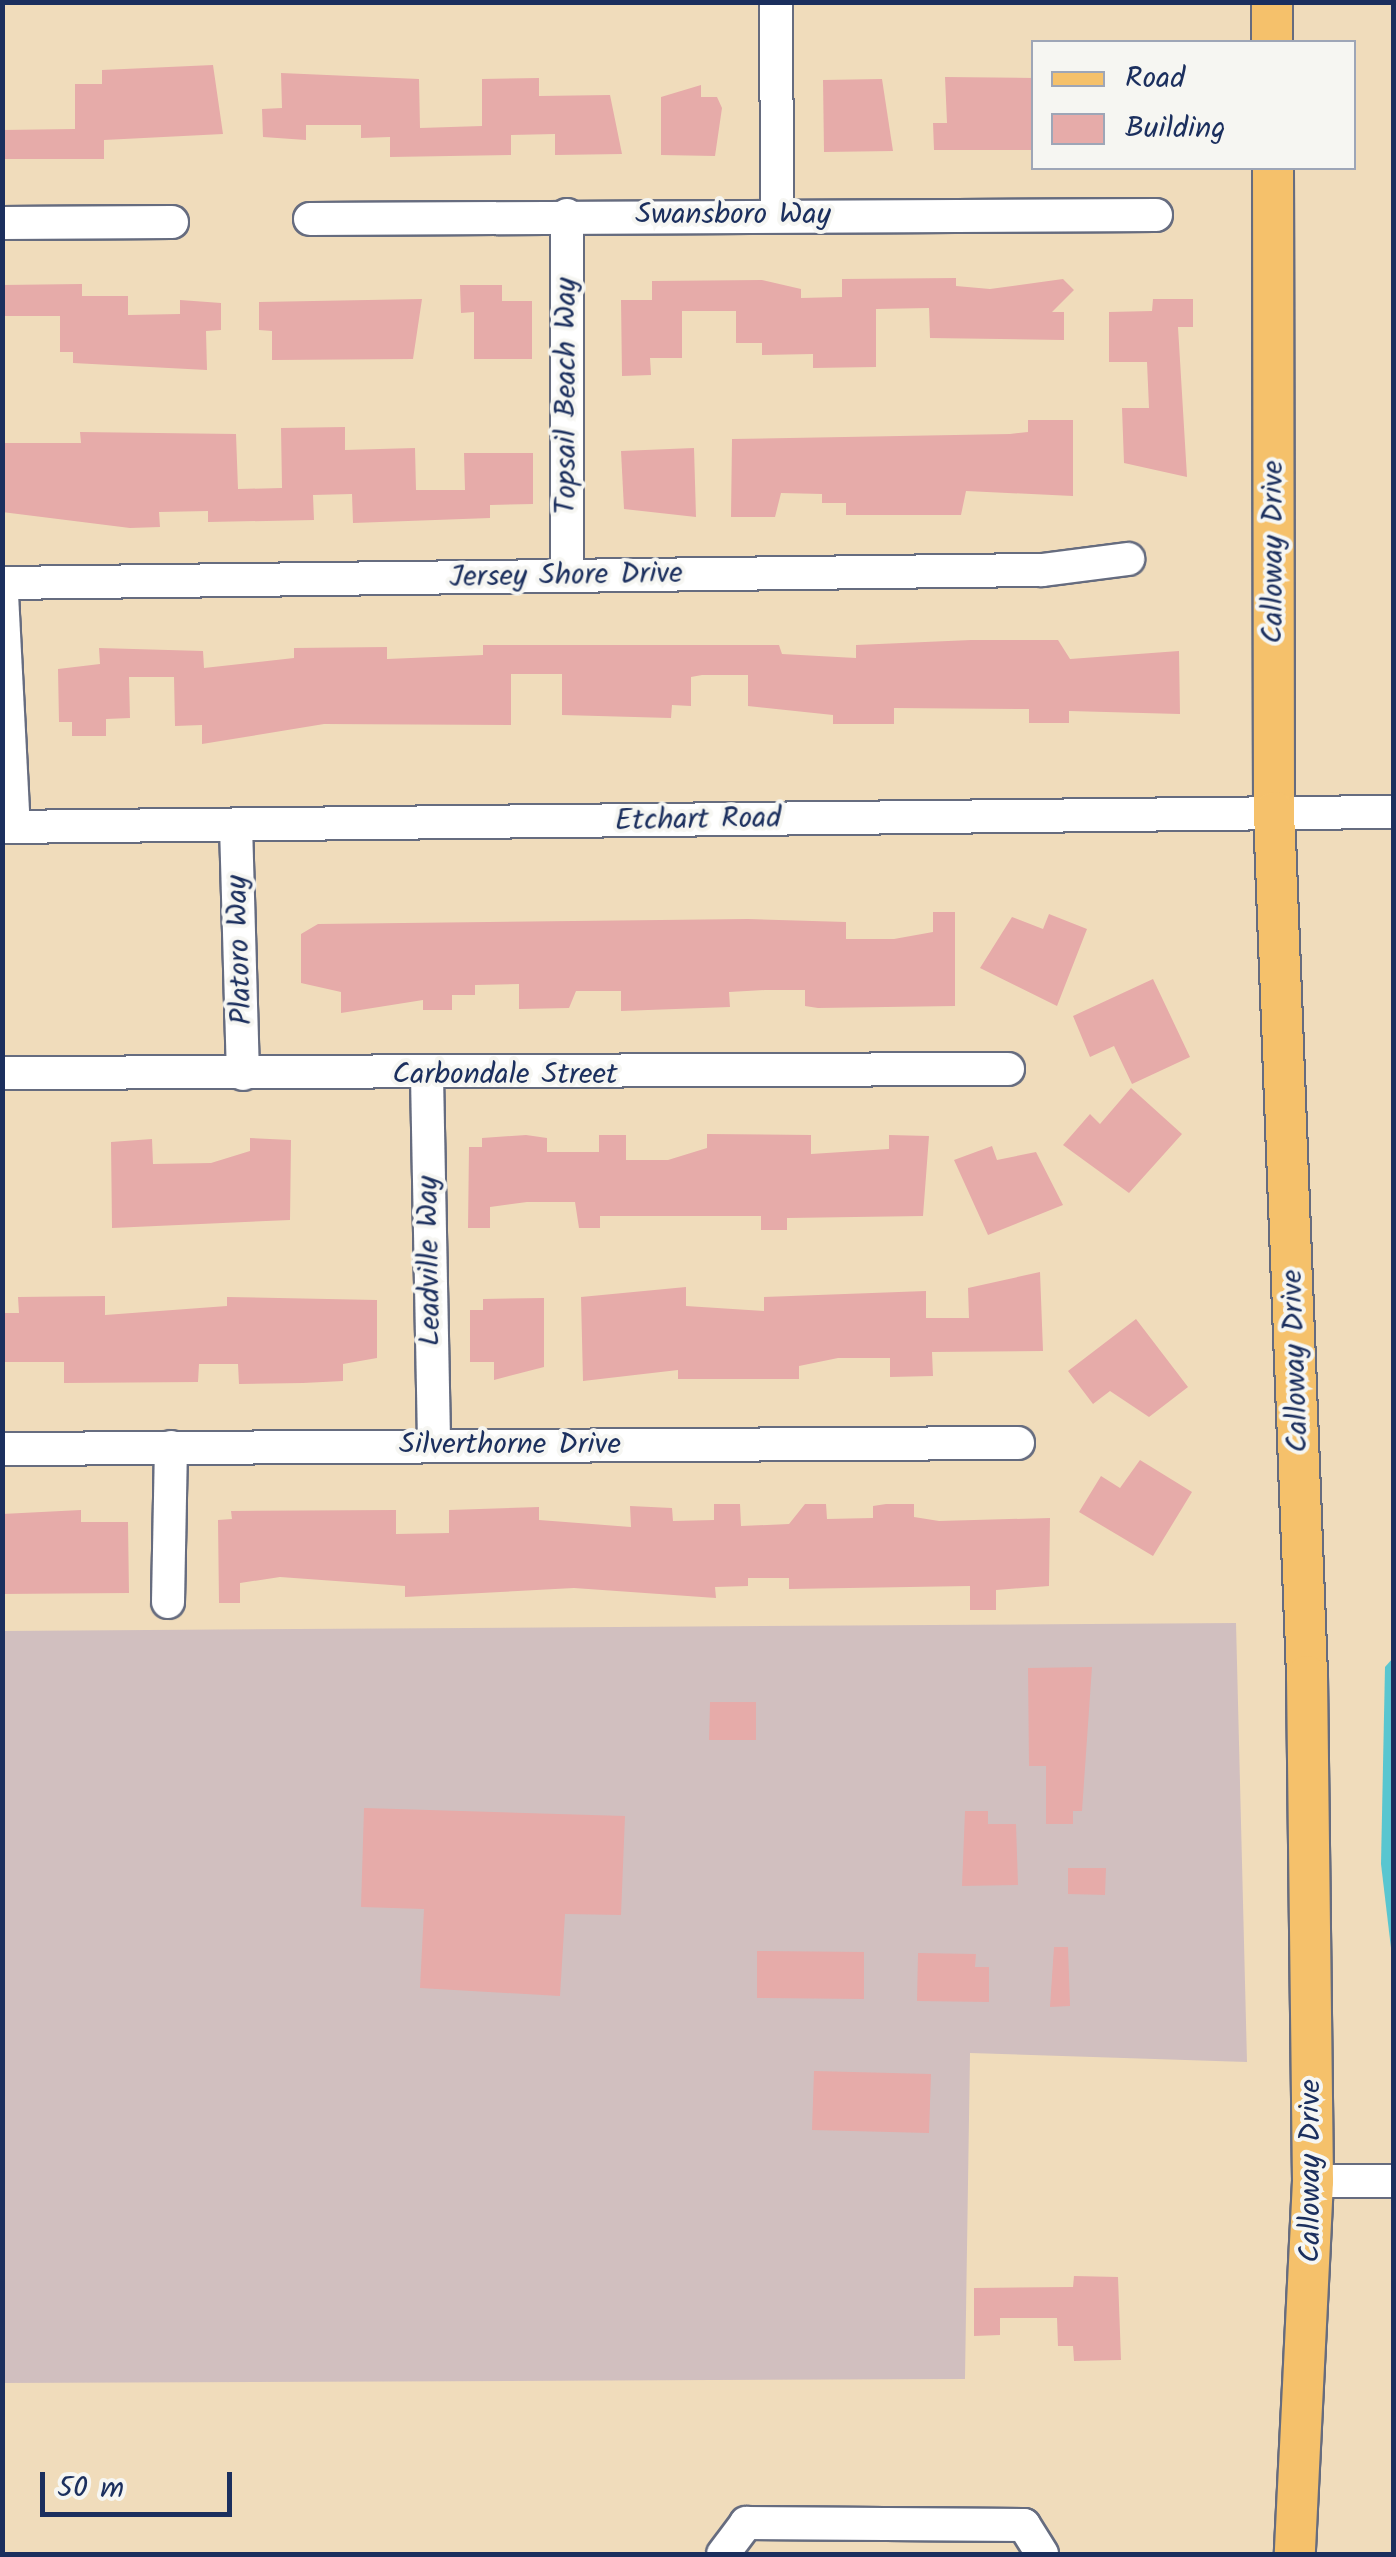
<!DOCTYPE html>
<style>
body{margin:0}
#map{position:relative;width:1396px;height:2557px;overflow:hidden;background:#f0dcbb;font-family:Kalam,sans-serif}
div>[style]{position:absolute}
.industrial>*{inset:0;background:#d1bfbf}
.water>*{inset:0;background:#59c6d0}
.building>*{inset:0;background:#e6aba9}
.roads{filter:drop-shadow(2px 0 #666c7f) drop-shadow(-2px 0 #666c7f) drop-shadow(0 2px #666c7f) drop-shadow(0 -2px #666c7f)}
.minor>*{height:32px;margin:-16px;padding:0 16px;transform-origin:16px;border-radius:16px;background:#fff}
.major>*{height:40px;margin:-20px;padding:0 20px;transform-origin:20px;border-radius:20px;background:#f5c16b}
span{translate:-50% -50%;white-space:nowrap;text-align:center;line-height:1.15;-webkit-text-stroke:8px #f6f6f2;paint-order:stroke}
.street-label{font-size:30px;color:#1b2f5e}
.frame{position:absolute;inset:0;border:5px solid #1b2f5e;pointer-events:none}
.legend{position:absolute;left:1031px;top:40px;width:325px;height:130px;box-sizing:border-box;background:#f6f6f2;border:2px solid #9ea6b7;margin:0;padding:12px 18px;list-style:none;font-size:30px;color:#1b2f5e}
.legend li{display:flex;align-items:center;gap:20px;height:50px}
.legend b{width:50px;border:2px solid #9ea6b7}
.scale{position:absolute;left:40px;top:2472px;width:192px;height:45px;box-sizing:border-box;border:5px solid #1b2f5e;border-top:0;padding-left:12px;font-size:30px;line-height:35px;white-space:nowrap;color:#1b2f5e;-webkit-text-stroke:8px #f6f6f2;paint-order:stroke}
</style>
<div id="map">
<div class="industrial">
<div style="clip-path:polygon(1236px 1623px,1247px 2062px,970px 2053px,965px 2379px,3px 2383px,2px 1631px)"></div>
</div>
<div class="water">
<div style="clip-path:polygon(1393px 1658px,1393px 1965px,1381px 1864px,1385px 1667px)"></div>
</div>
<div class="building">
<div style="clip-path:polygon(213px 65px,223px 134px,104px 140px,104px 159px,2px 159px,2px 130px,75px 129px,75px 84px,102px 84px,102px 70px)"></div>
<div style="clip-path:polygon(281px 73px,419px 79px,420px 128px,482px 126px,482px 79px,539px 78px,539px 96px,610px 95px,622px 154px,555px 155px,555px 134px,511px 135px,511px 155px,390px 157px,390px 137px,361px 138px,361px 125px,306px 125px,306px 140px,263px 137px,262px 109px,282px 108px)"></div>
<div style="clip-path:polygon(945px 77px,1034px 78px,1034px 150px,934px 150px,933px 123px,947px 123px)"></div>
<div style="clip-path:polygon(882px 79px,893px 151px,824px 152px,823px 80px)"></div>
<div style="clip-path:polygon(701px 85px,701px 97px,717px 97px,722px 108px,715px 156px,661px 155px,661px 97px)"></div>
<div style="clip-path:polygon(956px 278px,956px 286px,990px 289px,1063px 279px,1074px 290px,1052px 312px,1064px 312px,1064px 340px,930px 338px,929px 308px,876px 309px,876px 367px,813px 368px,813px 354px,762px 355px,762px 343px,736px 343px,736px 311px,682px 311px,682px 358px,650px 358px,651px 375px,622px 376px,621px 300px,652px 300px,652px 281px,762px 280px,801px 289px,801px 298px,842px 297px,842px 279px)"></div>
<div style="clip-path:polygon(82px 284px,82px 296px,128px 296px,128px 315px,180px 314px,180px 300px,221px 303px,221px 330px,206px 331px,207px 370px,73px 363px,73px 352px,60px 352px,60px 316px,2px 316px,2px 285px)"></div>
<div style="clip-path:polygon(460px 285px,502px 285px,502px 301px,532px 301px,532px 359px,474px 359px,474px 312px,461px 313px)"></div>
<div style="clip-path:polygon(422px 299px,413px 359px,272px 360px,272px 331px,259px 330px,259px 302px)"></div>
<div style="clip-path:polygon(1153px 299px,1193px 299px,1193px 327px,1178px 327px,1187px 477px,1124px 463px,1122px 408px,1149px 408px,1147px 362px,1109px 362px,1109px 312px,1152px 311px)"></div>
<div style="clip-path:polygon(1028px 420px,1073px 420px,1073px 496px,966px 491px,961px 515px,846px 515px,846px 503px,822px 503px,822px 494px,781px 493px,775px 517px,731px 517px,732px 439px,1010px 434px,1028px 432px)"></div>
<div style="clip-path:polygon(345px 427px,345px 450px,415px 448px,416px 490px,465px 490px,464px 453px,533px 453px,533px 504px,490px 505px,490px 518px,353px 523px,352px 494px,313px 495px,314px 520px,208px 522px,208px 511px,159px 512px,160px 527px,130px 528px,2px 512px,2px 443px,81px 443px,80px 432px,236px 434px,238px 489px,282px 488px,281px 428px)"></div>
<div style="clip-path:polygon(694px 448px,696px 517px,624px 509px,621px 451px)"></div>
<div style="clip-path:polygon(971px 640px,1058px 640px,1070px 659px,1179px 651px,1180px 714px,1069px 711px,1069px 723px,1029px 723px,1029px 709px,894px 708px,894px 724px,833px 724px,833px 715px,748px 706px,748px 675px,702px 675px,691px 677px,691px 706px,672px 705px,671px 718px,562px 715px,562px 674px,511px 674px,511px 725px,324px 724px,202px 744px,202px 725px,175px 726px,174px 677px,129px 677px,130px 718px,106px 719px,106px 736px,72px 736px,72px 722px,59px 722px,58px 669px,100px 664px,99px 648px,203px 651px,204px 668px,294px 658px,294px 648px,387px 647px,387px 659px,483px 655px,483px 645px,779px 645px,782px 654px,856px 658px,856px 645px)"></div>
<div style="clip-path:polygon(933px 912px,955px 912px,955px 1006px,818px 1008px,805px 1006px,805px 990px,765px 990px,729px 992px,730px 1007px,621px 1011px,621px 991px,576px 991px,569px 1008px,519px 1009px,519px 984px,475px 985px,475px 995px,452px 995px,452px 1010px,423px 1010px,423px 1000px,341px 1013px,341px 992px,301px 983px,301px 934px,318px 924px,748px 919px,846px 922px,846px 939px,894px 939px,933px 932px)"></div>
<div style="clip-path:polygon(1049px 914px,1087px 929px,1057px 1006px,980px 968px,1012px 917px,1043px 929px)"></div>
<div style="clip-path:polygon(1153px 979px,1190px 1057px,1132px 1084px,1114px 1046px,1090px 1057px,1073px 1016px)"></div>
<div style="clip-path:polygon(1131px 1088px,1182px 1134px,1129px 1193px,1063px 1145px,1090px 1114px,1100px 1124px)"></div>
<div style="clip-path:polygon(707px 1134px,811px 1135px,811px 1154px,889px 1149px,889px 1135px,929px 1136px,923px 1216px,787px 1218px,787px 1230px,761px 1230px,761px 1216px,600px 1216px,600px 1228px,579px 1228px,575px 1202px,527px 1202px,490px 1207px,490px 1228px,468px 1228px,469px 1147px,482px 1147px,482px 1138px,526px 1135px,547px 1138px,547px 1152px,599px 1152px,599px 1135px,626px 1135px,626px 1160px,668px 1160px,707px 1148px)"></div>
<div style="clip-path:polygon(250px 1138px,291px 1140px,290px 1220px,112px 1228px,111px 1142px,152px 1139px,153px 1164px,211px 1163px,250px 1151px)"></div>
<div style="clip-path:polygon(992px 1146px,997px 1160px,1036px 1152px,1063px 1205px,988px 1235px,954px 1160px)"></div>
<div style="clip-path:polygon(1040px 1272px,1043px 1351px,932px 1352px,933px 1376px,890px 1377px,890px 1358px,838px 1358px,799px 1366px,799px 1379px,678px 1379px,678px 1370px,583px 1381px,581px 1297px,686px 1287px,686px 1306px,764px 1311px,764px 1297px,926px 1291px,926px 1318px,969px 1318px,968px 1288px)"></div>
<div style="clip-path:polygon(105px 1296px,105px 1315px,227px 1306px,227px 1297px,377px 1300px,377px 1358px,343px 1364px,343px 1381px,303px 1383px,239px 1384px,238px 1364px,199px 1364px,198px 1382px,64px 1383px,64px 1362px,2px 1362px,2px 1313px,19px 1313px,18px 1297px)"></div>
<div style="clip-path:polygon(544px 1298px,544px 1367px,494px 1380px,494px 1362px,470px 1362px,470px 1310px,483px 1310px,483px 1299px)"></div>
<div style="clip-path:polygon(1136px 1319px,1188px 1387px,1149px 1417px,1110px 1391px,1093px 1404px,1068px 1371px)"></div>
<div style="clip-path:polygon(1140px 1460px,1192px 1492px,1153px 1556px,1079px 1512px,1101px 1476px,1120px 1488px)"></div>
<div style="clip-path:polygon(714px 1504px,740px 1504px,741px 1526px,789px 1524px,805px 1504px,826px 1504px,827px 1519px,873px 1518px,873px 1506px,886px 1504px,914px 1504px,914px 1517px,939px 1521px,1050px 1518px,1049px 1586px,996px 1590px,996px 1610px,970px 1610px,970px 1586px,789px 1589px,789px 1578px,748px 1578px,748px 1586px,715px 1587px,716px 1598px,574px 1588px,405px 1597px,405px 1586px,280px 1577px,240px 1583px,240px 1603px,219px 1603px,218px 1520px,232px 1519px,231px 1511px,396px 1510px,396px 1534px,449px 1533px,449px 1510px,539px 1507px,539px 1520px,631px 1527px,630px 1506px,672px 1508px,673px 1521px,714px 1520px)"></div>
<div style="clip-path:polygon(81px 1510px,81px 1522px,128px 1522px,129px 1593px,2px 1594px,2px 1514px)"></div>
<div style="clip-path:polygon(1092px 1667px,1082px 1811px,1073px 1811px,1073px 1824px,1046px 1824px,1046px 1766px,1029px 1766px,1028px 1668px)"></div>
<div style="clip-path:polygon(710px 1702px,756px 1702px,756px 1740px,709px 1740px)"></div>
<div style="clip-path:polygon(364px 1808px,625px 1816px,621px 1915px,565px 1914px,560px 1996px,420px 1988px,424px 1909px,361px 1907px)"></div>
<div style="clip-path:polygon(965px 1811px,988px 1811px,988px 1824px,1016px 1824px,1018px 1885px,962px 1886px)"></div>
<div style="clip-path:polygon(1068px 1868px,1106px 1868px,1105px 1895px,1068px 1894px)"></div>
<div style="clip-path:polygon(1054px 1947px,1068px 1947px,1070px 2006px,1050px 2007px)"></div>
<div style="clip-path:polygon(757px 1951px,864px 1952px,864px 1999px,757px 1998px)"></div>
<div style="clip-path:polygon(918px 1953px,976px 1954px,975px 1967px,989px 1967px,989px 2002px,917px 2001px)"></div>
<div style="clip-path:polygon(814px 2071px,931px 2074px,929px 2133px,812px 2130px)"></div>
<div style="clip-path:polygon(1074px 2276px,1118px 2277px,1121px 2360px,1074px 2361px,1073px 2346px,1058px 2346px,1057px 2318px,1000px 2318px,1000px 2335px,974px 2336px,974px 2288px,1073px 2287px)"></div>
</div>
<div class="roads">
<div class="minor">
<div style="left:776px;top:2px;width:213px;rotate:89.7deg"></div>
<div style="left:567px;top:215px;width:361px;rotate:90deg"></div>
<div style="left:310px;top:219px;width:846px;rotate:-0.27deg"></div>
<div style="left:2px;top:223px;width:170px;rotate:-0.3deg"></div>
<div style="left:2px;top:583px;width:1040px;rotate:-0.72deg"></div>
<div style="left:1042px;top:570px;width:87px;rotate:-7.3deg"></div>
<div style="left:2px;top:594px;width:233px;rotate:87.1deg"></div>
<div style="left:236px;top:825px;width:249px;rotate:88.4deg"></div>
<div style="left:2px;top:827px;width:1392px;rotate:-0.62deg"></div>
<div style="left:2px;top:1073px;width:1006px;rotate:-0.23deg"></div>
<div style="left:427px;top:1076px;width:370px;rotate:88.9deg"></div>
<div style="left:2px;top:1449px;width:1016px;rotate:-0.34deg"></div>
<div style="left:168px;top:1602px;width:155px;rotate:-88.9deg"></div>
<div style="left:1313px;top:2181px;width:81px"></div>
<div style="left:723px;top:2554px;width:39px;rotate:-53deg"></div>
<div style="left:746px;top:2523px;width:278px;rotate:0.4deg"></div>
<div style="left:1024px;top:2525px;width:34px;rotate:58deg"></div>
</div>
<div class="major">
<div style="left:1272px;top:2px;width:40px;rotate:90deg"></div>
<div style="left:1273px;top:168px;width:644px;rotate:89.91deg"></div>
<div style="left:1274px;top:812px;width:865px;rotate:87.81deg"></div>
<div style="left:1307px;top:1676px;width:505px;rotate:89.32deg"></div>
<div style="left:1313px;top:2181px;width:373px;rotate:92.8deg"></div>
</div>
</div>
<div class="street-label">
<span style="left:733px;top:215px">Swansboro Way</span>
<span style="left:567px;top:396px;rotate:-90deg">Topsail Beach Way</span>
<span style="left:1274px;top:552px;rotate:-90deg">Calloway Drive</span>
<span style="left:566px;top:576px;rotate:-1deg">Jersey Shore Drive</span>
<span style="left:698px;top:820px;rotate:-1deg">Etchart Road</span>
<span style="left:240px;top:950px;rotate:-92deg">Platoro Way</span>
<span style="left:505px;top:1075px">Carbondale Street</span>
<span style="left:430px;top:1261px;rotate:-91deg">Leadville Way</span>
<span style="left:1296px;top:1361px;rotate:-92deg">Calloway Drive</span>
<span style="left:510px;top:1445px">Silverthorne Drive</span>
<span style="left:1311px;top:2171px;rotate:-90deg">Calloway Drive</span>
</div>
<div class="frame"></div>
<ul class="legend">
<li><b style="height:12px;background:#f5c16b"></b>Road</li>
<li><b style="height:28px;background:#e6aba9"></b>Building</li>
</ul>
<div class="scale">50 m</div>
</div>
